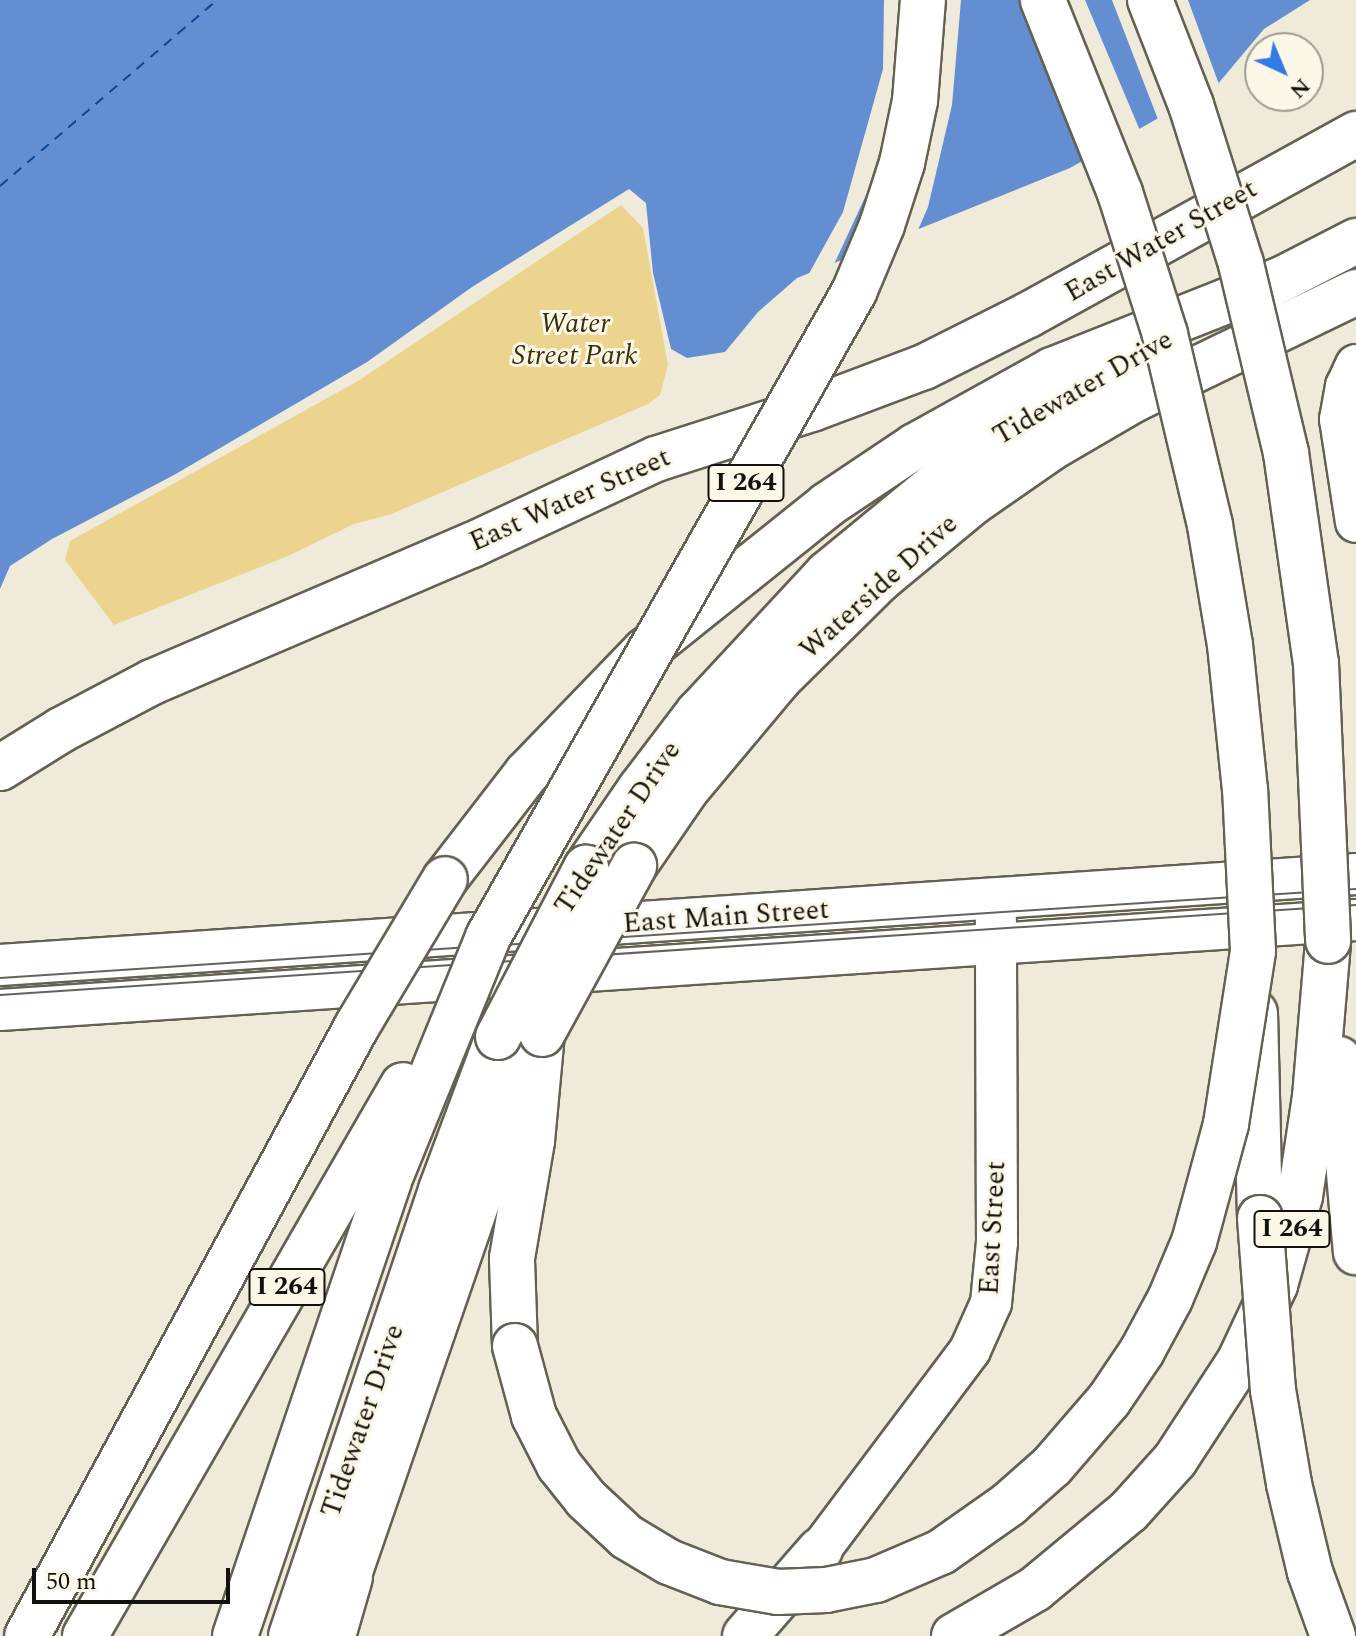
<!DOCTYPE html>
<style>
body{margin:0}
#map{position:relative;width:1356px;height:1636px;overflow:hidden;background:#efeada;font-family:Spectral,serif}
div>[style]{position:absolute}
.green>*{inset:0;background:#ecd48e}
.water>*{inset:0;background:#638fd2}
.pier>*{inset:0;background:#efeada}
.ferry>*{height:2px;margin-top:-1px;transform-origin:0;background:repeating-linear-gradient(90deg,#0d4696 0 10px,transparent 0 18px)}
.roads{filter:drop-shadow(2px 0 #646052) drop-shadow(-2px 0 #646052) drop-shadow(0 2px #646052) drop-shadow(0 -2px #646052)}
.minor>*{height:40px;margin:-20px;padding:0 20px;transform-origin:20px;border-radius:20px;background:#fff}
.major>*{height:44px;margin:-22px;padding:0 22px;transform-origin:22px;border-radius:22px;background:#fff}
.highway>*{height:44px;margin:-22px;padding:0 22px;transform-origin:22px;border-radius:22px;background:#fff}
.tram>*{height:2px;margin:-1px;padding:0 1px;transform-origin:1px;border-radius:1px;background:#656259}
.bridges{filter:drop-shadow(2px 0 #646052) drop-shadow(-2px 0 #646052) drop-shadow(0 2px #646052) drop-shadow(0 -2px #646052)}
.major-bridge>*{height:44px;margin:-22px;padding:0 22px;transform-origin:22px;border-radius:22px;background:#fff}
.highway-bridge>*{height:44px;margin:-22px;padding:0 22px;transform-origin:22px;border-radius:22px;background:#fff}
span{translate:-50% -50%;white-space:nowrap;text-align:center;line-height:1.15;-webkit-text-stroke:6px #fcf7e7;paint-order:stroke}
.shield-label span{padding:2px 6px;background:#fcf7e7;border:2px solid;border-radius:6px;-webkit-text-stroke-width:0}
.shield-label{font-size:26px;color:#13110c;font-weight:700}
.street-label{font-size:28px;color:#13110c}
.park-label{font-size:28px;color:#3a2f07;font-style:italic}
.north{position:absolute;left:1244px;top:32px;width:80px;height:80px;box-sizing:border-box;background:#fcf7e7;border:2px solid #9f9b8f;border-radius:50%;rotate:136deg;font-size:22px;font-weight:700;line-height:32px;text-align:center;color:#13110c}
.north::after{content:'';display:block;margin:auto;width:28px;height:36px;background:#317be8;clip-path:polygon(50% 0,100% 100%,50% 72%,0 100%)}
.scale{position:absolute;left:32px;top:1568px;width:198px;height:36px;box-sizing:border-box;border:4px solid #13110c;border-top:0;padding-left:10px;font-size:24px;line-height:28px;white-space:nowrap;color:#13110c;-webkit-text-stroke:6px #fcf7e7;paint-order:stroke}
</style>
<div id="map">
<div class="green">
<div style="clip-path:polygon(621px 205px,643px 228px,668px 365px,660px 395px,648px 404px,389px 515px,354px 524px,288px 556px,114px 625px,65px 560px,70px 541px,358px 381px)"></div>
</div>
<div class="water">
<div style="clip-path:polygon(0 0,1310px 0,1264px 29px,1217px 85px,1070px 168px,797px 278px,758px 312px,725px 352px,687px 358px,671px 349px,653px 273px,646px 203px,629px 189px,472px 287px,367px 362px,174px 475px,52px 539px,10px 566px,0 589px)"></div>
</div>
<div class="pier">
<div style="clip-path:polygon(884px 0,902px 0,888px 124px,867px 193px,836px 260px,831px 269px,806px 279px,843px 212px,883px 69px)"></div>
<div style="clip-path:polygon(911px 0,961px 0,952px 105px,928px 207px,915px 237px,848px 263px,890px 157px)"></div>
<div style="clip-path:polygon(1026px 0,1085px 0,1141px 133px,1093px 159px)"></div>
<div style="clip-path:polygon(1112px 0,1188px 0,1220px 87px,1159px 122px)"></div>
</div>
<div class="ferry">
<div style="left:0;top:186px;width:286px;rotate:-40.6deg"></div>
</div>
<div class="roads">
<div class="minor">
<div style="left:1356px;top:365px;width:23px;rotate:115deg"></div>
<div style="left:1346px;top:386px;width:34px;rotate:100deg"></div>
<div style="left:1340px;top:419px;width:104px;rotate:81.2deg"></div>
<div style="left:0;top:965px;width:1359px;rotate:-3.84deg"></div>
<div style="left:0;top:1010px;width:1359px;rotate:-3.8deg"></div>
<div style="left:820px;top:1550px;width:250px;rotate:-53.1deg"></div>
<div style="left:970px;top:1350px;width:51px;rotate:-65.9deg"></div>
<div style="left:991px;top:1303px;width:61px;rotate:-84.4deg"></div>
<div style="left:997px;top:1242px;width:322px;rotate:-90.2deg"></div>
</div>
<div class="major">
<div style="left:1247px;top:297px;width:123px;rotate:-27.2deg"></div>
<div style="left:0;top:768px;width:72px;rotate:-31.9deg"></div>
<div style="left:61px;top:730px;width:103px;rotate:-27.8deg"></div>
<div style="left:152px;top:682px;width:348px;rotate:-23.2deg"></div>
<div style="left:472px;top:545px;width:203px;rotate:-25.1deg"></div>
<div style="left:656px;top:459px;width:164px;rotate:-17.8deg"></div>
<div style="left:812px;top:409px;width:120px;rotate:-20.6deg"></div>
<div style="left:924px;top:367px;width:116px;rotate:-26.6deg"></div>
<div style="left:1028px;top:315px;width:375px;rotate:-28.9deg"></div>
<div style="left:634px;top:866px;width:93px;rotate:-55.5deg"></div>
<div style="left:687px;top:789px;width:143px;rotate:-50.1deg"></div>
<div style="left:779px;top:679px;width:141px;rotate:-44.7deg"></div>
<div style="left:879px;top:580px;width:121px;rotate:-39.6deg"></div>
<div style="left:972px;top:503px;width:96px;rotate:-34.8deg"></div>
<div style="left:1051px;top:448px;width:97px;rotate:-30.3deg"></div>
<div style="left:1135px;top:399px;width:246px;rotate:-25.8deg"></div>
<div style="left:586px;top:868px;width:96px;rotate:-55.6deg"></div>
<div style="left:640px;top:789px;width:96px;rotate:-52.7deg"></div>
<div style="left:698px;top:713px;width:190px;rotate:-47.1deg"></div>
<div style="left:827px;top:574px;width:203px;rotate:-39.4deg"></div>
<div style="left:984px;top:445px;width:99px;rotate:-31.8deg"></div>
<div style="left:1068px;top:393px;width:98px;rotate:-28.7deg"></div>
<div style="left:336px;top:1612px;width:467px;rotate:-71deg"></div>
<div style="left:488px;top:1170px;width:132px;rotate:-68.7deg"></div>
<div style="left:291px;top:1636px;width:471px;rotate:-71.4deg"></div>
<div style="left:441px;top:1190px;width:163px;rotate:-69.6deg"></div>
<div style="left:745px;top:1636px;width:114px;rotate:-48.9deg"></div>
</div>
<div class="highway">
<div style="left:445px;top:879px;width:134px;rotate:-52.3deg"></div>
<div style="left:527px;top:773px;width:170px;rotate:-46deg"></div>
<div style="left:645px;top:651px;width:233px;rotate:-38.7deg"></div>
<div style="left:827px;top:505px;width:106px;rotate:-33.8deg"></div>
<div style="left:915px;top:446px;width:157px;rotate:-29deg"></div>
<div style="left:1052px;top:370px;width:247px;rotate:-21.6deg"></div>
<div style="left:1255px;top:1013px;width:205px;rotate:88.6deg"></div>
<div style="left:1339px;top:1059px;width:194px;rotate:85deg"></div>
<div style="left:515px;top:1346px;width:88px;rotate:-92deg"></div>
<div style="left:512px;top:1258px;width:119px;rotate:-80.3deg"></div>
<div style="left:532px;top:1141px;width:107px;rotate:-84.7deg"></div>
<div style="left:333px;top:1636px;width:61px;rotate:-73.9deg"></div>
<div style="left:954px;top:1636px;width:94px;rotate:-30.1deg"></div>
<div style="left:1035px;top:1589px;width:122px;rotate:-39.7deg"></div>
<div style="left:1129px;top:1511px;width:69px;rotate:-48deg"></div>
<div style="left:1175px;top:1460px;width:117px;rotate:-56.9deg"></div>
<div style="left:1239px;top:1362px;width:85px;rotate:-64.9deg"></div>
<div style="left:1275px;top:1285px;width:92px;rotate:-74.3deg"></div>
<div style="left:1300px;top:1196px;width:100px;rotate:-81.4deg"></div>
<div style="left:1315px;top:1097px;width:157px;rotate:-85.2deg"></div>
</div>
</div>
<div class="tram">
<div style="left:0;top:978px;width:1359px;rotate:-3.76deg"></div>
<div style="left:0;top:995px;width:1359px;rotate:-3.8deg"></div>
</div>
<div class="bridges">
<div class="major-bridge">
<div style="left:542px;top:1034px;width:192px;rotate:-61.3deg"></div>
<div style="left:498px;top:1037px;width:191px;rotate:-62.5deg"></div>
</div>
<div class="highway-bridge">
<div style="left:1150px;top:0;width:113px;rotate:68.7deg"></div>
<div style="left:1191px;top:105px;width:167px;rotate:72.5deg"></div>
<div style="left:1241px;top:264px;width:194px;rotate:76.6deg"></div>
<div style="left:1286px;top:453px;width:212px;rotate:81.9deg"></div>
<div style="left:1316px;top:663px;width:278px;rotate:87.5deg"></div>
<div style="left:1260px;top:1218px;width:172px;rotate:85.7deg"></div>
<div style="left:1273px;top:1390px;width:95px;rotate:80.3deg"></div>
<div style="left:1289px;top:1484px;width:90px;rotate:76.6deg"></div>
<div style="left:1310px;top:1572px;width:68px;rotate:70.2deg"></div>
<div style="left:515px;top:1346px;width:73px;rotate:74.8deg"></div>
<div style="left:534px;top:1416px;width:55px;rotate:63deg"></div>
<div style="left:559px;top:1465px;width:43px;rotate:51.5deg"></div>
<div style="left:586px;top:1499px;width:56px;rotate:42.8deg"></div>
<div style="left:627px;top:1537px;width:49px;rotate:30.8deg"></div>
<div style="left:669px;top:1562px;width:55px;rotate:21.4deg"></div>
<div style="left:720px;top:1582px;width:59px;rotate:9.8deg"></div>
<div style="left:778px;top:1592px;width:48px;rotate:-2.4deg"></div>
<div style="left:826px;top:1590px;width:51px;rotate:-11.3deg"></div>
<div style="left:876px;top:1580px;width:71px;rotate:-23.3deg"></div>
<div style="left:941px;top:1552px;width:83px;rotate:-35.2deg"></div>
<div style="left:1009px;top:1504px;width:57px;rotate:-41.5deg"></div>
<div style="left:1052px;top:1466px;width:87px;rotate:-49.2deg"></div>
<div style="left:1109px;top:1400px;width:59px;rotate:-56deg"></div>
<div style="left:1142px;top:1351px;width:59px;rotate:-61.7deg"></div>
<div style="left:1170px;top:1299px;width:62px;rotate:-67.2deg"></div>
<div style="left:1194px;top:1242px;width:122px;rotate:-74.8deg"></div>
<div style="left:1226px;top:1124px;width:175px;rotate:-81.1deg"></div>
<div style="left:1253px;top:951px;width:161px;rotate:-92.8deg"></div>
<div style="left:1245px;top:790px;width:146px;rotate:-95.9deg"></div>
<div style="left:1230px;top:645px;width:122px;rotate:-99.5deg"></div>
<div style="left:1210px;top:525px;width:196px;rotate:-103.3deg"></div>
<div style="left:1165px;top:334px;width:148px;rotate:-107.7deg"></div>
<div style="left:1120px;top:193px;width:208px;rotate:-111.8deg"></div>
<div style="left:27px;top:1636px;width:694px;rotate:-61.59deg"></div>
<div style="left:357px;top:1026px;width:171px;rotate:-59.1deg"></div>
<div style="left:85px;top:1636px;width:636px;rotate:-60.01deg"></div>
<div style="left:235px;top:1636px;width:481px;rotate:-71.3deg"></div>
<div style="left:389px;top:1180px;width:262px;rotate:-67.8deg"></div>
<div style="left:488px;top:937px;width:742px;rotate:-60.43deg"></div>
<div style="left:854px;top:292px;width:73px;rotate:-67.3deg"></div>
<div style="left:882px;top:225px;width:65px;rotate:-72.1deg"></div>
<div style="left:902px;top:163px;width:63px;rotate:-78.2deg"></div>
<div style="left:915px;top:101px;width:101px;rotate:-85.5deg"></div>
</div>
</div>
<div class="shield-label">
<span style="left:746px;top:483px">I 264</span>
<span style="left:1292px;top:1229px">I 264</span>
<span style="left:287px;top:1287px">I 264</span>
</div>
<div class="street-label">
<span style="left:1161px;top:241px;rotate:-30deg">East Water Street</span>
<span style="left:1083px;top:388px;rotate:-30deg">Tidewater Drive</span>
<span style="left:570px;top:500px;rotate:-24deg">East Water Street</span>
<span style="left:879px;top:587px;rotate:-42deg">Waterside Drive</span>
<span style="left:618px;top:828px;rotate:-56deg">Tidewater Drive</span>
<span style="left:726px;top:917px;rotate:-4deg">East Main Street</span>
<span style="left:993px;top:1228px;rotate:-87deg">East Street</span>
<span style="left:363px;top:1421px;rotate:-71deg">Tidewater Drive</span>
</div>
<div class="park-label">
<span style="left:575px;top:340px">Water<br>Street Park</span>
</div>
<div class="north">N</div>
<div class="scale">50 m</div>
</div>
